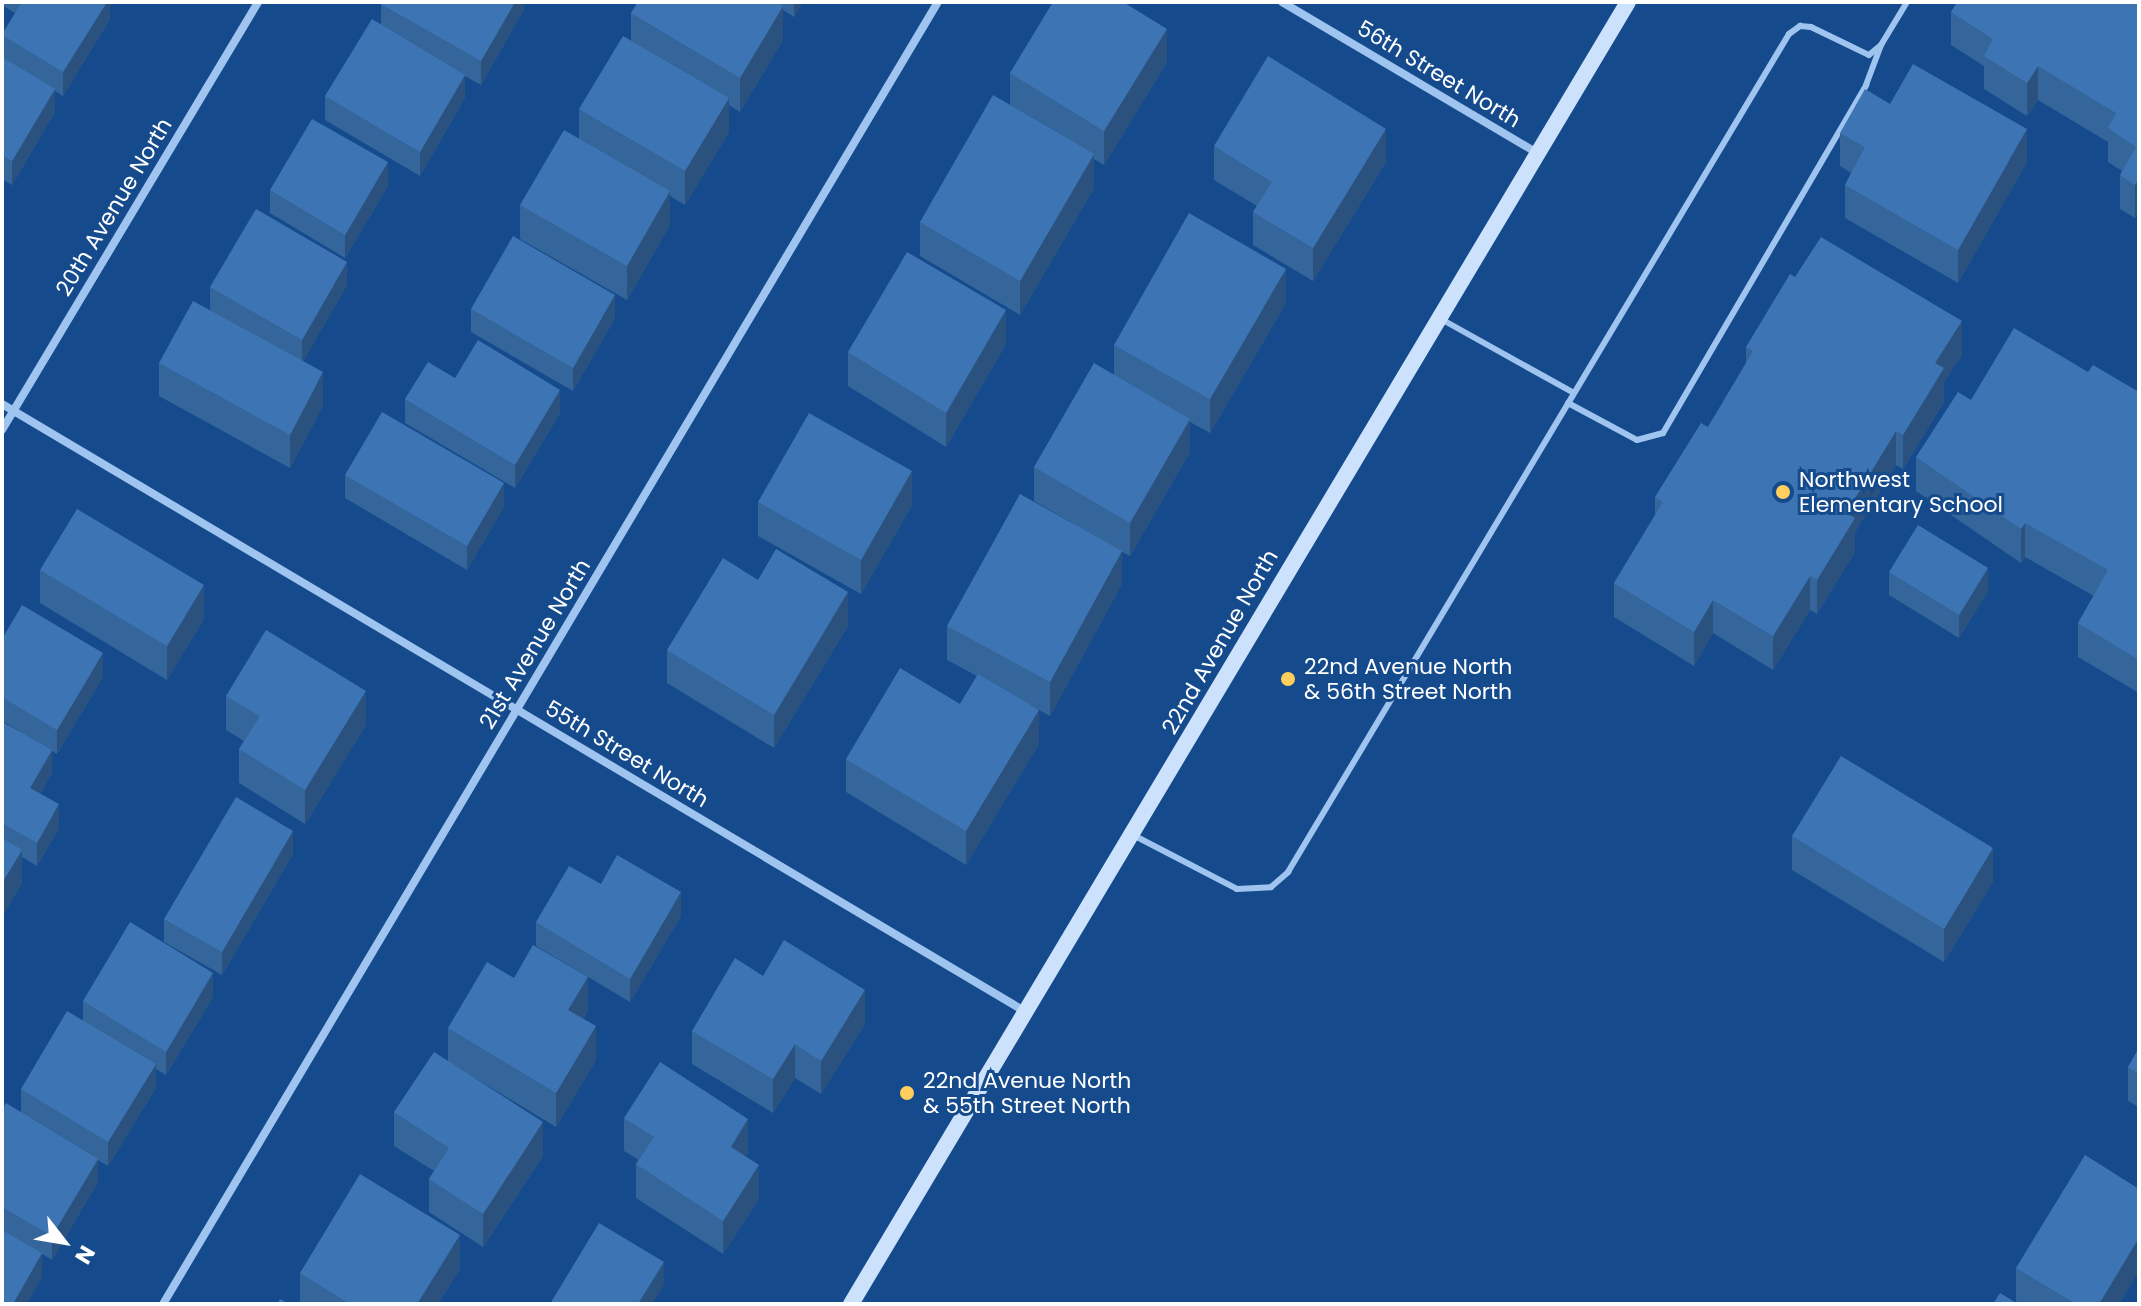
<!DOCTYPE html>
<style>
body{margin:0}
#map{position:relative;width:2141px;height:1306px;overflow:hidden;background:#154b8c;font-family:Poppins,sans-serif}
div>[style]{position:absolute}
.lane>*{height:6px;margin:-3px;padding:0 3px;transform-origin:3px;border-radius:3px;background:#9fc4ef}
.street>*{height:8px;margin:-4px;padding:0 4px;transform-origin:4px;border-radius:4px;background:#9fc4ef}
.secondary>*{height:16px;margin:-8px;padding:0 8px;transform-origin:8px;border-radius:8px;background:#cce1fb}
.wall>*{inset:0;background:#34659b}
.shaded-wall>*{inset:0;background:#2b527e}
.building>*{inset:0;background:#3d75b4}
.dots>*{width:22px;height:22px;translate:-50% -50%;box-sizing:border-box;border:4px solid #154b8c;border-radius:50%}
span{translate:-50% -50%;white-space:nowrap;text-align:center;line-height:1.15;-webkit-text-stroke:6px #154b8c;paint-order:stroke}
.street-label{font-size:22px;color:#fff}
.poi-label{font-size:22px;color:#fff}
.left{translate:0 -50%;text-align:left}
.frame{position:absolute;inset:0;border:4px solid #fff;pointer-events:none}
.north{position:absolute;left:24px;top:1202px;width:80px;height:80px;-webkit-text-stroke:6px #154b8c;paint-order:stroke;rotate:121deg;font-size:22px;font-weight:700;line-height:32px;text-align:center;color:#fff}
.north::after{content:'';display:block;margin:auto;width:28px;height:36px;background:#fff;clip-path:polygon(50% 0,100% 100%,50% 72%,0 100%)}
</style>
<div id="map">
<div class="lane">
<div style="left:1441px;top:319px;width:152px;rotate:29.1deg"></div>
<div style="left:1568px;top:403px;width:78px;rotate:28.2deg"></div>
<div style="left:1637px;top:440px;width:27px;rotate:-15deg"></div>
<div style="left:1663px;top:433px;width:403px;rotate:-59.7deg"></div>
<div style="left:1866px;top:85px;width:43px;rotate:-69.4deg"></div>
<div style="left:1881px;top:45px;width:50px;rotate:-58.8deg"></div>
<div style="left:1133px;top:835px;width:117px;rotate:27.4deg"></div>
<div style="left:1237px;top:889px;width:34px;rotate:-3deg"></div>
<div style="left:1271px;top:887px;width:23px;rotate:-41deg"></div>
<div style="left:1288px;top:872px;width:976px;rotate:-59.13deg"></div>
<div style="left:1789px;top:34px;width:14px;rotate:-36deg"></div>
<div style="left:1800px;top:26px;width:11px;rotate:5deg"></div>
<div style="left:1811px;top:27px;width:64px;rotate:25.8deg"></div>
<div style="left:1869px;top:55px;width:16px;rotate:-40deg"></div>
</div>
<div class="street">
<div style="left:1282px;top:2px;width:295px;rotate:30.6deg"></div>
<div style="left:2px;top:404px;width:1191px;rotate:30.7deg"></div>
<div style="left:2px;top:430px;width:499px;rotate:-59.1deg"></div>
<div style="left:163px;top:1304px;width:1515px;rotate:-59.24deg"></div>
</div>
<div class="secondary">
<div style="left:851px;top:1304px;width:1516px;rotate:-59.17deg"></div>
</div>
<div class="wall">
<div style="clip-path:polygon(2px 2px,110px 2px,110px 19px,63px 96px,55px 91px,55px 112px,12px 185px,2px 179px,2px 34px,15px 13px,2px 5px)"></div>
<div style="clip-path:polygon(524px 2px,524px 9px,481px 85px,465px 76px,465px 98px,420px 176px,325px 120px,325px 96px,381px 25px,381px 4px)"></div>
<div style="clip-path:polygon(638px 2px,803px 2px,794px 17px,783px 10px,783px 40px,740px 112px,729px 105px,729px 132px,685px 205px,670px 196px,670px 225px,627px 300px,520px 239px,520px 205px,579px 139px,579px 109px,631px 41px,631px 13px)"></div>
<div style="clip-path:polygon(2139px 2px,2139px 212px,2135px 218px,2120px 209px,2120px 175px,2122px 171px,2108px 162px,2108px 142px,2038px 100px,2027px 116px,1984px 89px,1984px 66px,1951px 45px,1951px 12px)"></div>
<div style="clip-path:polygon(1167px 62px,1104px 165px,1094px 159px,1094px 188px,1020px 315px,920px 256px,920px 222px,1010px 105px,1010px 73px)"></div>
<div style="clip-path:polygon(1840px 133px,2027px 162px,1958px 283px,1845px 218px,1845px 185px,1851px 173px,1840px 166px)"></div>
<div style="clip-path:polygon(1214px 146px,1386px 162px,1313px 281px,1253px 245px,1253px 212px,1257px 206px,1214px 180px)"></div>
<div style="clip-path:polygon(388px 186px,345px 258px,270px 213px,270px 190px)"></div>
<div style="clip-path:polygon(1795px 277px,1962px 355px,1944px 382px,1944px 402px,1903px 469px,1896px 465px,1855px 532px,1855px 552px,1817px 614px,1810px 610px,1773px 670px,1713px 633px,1694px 666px,1614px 617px,1614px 583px,1655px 515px,1655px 497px,1708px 427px,1746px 364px,1746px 347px)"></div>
<div style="clip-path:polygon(347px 285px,303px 361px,323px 406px,290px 468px,159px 396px,159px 363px,210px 310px,210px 287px)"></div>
<div style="clip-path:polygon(1286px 303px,1210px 433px,1190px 422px,1190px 452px,1130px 556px,1122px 552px,1122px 584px,1050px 716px,1030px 705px,1039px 744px,966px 865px,846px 792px,846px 759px,960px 704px,977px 676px,947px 660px,947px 626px,1074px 524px,1034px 501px,1034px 467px,1114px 375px,1114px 345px)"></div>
<div style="clip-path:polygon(471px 309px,615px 318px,573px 391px,471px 332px)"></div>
<div style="clip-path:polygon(1006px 344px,946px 447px,848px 386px,848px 352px)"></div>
<div style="clip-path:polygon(2088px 372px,2139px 392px,2139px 693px,2078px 657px,2078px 623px,2094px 596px,2025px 557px,2021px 563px,1916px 491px,1916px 457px,1971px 400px)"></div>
<div style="clip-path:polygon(455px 378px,560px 413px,515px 488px,405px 423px,405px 399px)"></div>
<div style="clip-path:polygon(345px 475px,504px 507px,467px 570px,345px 498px)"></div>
<div style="clip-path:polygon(758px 502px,912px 505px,861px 594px,758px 536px)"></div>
<div style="clip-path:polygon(40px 570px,204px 619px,167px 680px,40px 603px)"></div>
<div style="clip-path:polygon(1889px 572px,1988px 591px,1959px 638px,1889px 595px)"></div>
<div style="clip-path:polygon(758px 580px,848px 626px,774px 748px,667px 683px,667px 650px)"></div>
<div style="clip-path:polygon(2px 639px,103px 677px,57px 754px,52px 751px,52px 773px,40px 794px,59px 828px,37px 866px,22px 857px,22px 883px,2px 917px,2px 722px,23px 733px,2px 721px)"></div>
<div style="clip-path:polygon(226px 696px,366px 725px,305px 824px,239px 783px,239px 749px,244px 741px,226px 730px)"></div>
<div style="clip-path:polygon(1792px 836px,1993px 882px,1944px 962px,1792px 870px)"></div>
<div style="clip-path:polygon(293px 854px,222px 975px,164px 942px,164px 919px)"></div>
<div style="clip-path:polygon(601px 884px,681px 916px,630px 1002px,536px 946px,536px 922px)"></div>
<div style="clip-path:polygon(763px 976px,865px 1024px,821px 1094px,795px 1078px,773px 1113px,692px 1064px,692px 1031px)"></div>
<div style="clip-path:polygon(514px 978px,588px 1011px,583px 1019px,596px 1060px,556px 1127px,463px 1071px,543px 1156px,483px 1247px,429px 1212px,429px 1179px,434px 1171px,394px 1146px,394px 1112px,448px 1061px,448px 1028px)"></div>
<div style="clip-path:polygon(213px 997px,166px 1075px,156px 1069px,156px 1088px,108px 1166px,98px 1160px,98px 1182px,52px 1260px,42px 1254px,42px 1277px,2px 1304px,2px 1110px,21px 1112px,21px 1089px,83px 1020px,83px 1001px)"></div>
<div style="clip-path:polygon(2139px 1048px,2139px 1107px,2128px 1101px,2128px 1067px)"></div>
<div style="clip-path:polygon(624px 1118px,748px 1153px,746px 1156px,759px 1199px,723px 1254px,636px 1198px,636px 1164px,639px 1160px,624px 1151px)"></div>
<div style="clip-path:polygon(2016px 1268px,2139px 1271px,2119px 1304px,2020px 1304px,2016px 1301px)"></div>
<div style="clip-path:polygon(460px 1269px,438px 1304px,300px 1304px,300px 1273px)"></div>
</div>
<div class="shaded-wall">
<div style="clip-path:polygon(107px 2px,110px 2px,110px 19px,63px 96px,63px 72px)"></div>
<div style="clip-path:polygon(515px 2px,524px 2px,524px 9px,481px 85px,481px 61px)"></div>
<div style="clip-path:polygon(794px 2px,803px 2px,794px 17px)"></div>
<div style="clip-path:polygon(783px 6px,783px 40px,740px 112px,740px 78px)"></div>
<div style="clip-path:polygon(1167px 29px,1167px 62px,1104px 165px,1104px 131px)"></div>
<div style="clip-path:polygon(2038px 66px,2038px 100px,2027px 116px,2027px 83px)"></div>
<div style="clip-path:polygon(465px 75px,465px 98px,420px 176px,420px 152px)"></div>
<div style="clip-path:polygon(55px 89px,55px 112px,12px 185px,12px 161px)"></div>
<div style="clip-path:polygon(729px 98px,729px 132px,685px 205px,685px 171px)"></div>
<div style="clip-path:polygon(1386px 129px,1386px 162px,1313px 281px,1313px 248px)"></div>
<div style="clip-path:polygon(2027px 129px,2027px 162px,1958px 283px,1958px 250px)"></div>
<div style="clip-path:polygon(1094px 154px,1094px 188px,1020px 315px,1020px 281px)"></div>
<div style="clip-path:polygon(388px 162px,388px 186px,345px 258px,345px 235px)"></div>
<div style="clip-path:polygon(2139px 179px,2139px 212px,2135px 218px,2135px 185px)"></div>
<div style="clip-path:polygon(670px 191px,670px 225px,627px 300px,627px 266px)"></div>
<div style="clip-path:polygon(347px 262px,347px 285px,302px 364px,302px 340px)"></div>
<div style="clip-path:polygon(1286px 269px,1286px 303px,1210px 433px,1210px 399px)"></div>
<div style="clip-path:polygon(615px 295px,615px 318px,573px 391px,573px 368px)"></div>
<div style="clip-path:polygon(1006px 310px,1006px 344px,946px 447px,946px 413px)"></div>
<div style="clip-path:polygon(1962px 321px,1962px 355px,1944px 382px,1944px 402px,1903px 469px,1903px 435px,1935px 363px)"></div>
<div style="clip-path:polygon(323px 372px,323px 406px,290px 468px,290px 435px)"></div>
<div style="clip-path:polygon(560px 390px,560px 413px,515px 488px,515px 465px)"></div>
<div style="clip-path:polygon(1190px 419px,1190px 452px,1130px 556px,1130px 523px)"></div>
<div style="clip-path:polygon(1896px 431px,1896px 465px,1855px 532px,1855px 552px,1817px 614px,1817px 580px,1846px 513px)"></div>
<div style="clip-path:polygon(912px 471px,912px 505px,861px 594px,861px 560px)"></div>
<div style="clip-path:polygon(504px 483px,504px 507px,467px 570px,467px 546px)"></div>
<div style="clip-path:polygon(2025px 523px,2025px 557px,2021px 563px,2021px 529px)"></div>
<div style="clip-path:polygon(1122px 551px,1122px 584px,1050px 716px,1050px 682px)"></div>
<div style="clip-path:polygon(1988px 568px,1988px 591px,1959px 638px,1959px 615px)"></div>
<div style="clip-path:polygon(1810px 576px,1810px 610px,1773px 670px,1773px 636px)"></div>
<div style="clip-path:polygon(204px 585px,204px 619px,167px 680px,167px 646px)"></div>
<div style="clip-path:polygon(848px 592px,848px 626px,774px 748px,774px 715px)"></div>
<div style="clip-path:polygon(1713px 600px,1713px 633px,1694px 666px,1694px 632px)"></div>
<div style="clip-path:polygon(103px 653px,103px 677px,57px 754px,57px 730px)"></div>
<div style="clip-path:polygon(366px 691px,366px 725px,305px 824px,305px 790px)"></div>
<div style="clip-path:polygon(1039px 710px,1039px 744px,966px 865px,966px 831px)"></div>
<div style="clip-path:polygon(52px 750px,52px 773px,30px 811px,30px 788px)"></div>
<div style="clip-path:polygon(59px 804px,59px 828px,37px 866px,37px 843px)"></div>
<div style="clip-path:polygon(293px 831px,293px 854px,222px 975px,222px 952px)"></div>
<div style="clip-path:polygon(1993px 848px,1993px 882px,1944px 962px,1944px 929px)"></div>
<div style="clip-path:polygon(22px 850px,22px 883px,2px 917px,2px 883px)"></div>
<div style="clip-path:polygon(681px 892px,681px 916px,630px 1002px,630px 979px)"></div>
<div style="clip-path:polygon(213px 973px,213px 997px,166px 1075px,166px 1052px)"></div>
<div style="clip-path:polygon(588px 977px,588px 1011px,568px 1044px,568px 1010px)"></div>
<div style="clip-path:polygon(865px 990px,865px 1024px,821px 1094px,821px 1061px)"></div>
<div style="clip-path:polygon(596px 1026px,596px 1060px,556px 1127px,556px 1093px)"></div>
<div style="clip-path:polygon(795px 1044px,795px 1078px,773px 1113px,773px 1079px)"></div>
<div style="clip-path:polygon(156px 1064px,156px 1088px,108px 1166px,108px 1142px)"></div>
<div style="clip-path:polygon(748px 1119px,748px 1153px,731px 1180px,731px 1147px)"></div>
<div style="clip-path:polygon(543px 1122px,543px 1156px,483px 1247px,483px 1214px)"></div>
<div style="clip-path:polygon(98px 1159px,98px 1182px,52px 1260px,52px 1236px)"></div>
<div style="clip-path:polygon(759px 1165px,759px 1199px,723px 1254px,723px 1221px)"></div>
<div style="clip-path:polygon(460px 1235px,460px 1269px,438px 1304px,417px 1304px)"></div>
<div style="clip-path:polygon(2139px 1238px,2139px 1271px,2119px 1304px,2099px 1304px)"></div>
<div style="clip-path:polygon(42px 1253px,42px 1277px,27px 1304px,13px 1304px)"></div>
<div style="clip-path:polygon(664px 1262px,664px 1285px,652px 1304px,638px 1304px)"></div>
</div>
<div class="building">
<div style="clip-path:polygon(22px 2px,107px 2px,63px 72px,2px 35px)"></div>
<div style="clip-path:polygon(383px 2px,515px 2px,481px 61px,381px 4px)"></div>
<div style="clip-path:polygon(638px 2px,776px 2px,783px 6px,740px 78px,631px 13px)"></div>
<div style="clip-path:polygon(1053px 2px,1123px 2px,1167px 29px,1104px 131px,1010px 73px)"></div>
<div style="clip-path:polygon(1957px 2px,2139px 2px,2139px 179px,2135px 185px,2120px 175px,2136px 147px,2108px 128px,2116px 113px,2038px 66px,2027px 83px,1984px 56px,1993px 39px,1951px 12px)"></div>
<div style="clip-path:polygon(372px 19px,465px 75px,420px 152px,325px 96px)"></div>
<div style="clip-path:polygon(623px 36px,729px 98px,685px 171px,579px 109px)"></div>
<div style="clip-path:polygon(1268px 56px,1386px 129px,1313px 248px,1253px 212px,1272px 182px,1214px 146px)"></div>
<div style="clip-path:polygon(2px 57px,55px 89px,12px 161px,2px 155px)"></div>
<div style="clip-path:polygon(1913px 64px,2027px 129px,1958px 250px,1845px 185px,1865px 147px,1840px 133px,1865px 89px,1890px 104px)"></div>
<div style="clip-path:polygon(993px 95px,1094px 154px,1020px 281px,920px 222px)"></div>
<div style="clip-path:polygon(312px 119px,388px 162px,345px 235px,270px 190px)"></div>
<div style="clip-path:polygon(564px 130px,670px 191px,627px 266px,520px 205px)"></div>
<div style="clip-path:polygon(256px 209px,347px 262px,302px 340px,210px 287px)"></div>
<div style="clip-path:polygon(1189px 213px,1286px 269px,1210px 399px,1114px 345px)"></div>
<div style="clip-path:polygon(513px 236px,615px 295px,573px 368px,471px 309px)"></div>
<div style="clip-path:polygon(1821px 237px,1962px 321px,1935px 363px,1944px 368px,1903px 435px,1896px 431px,1846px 513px,1855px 518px,1817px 580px,1810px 576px,1773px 636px,1713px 600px,1694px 632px,1614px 583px,1663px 502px,1655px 497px,1701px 423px,1708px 427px,1753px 351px,1746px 347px,1790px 274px,1795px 277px)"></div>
<div style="clip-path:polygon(907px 252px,1006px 310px,946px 413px,848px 352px)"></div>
<div style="clip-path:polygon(193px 301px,323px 372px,290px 435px,159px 363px)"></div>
<div style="clip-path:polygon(2014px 328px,2088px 372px,2093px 365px,2139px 392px,2139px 660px,2078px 623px,2108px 570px,2025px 523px,2021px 529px,1916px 457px,1958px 392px,1971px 400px)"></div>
<div style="clip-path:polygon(478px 340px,560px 390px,515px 465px,405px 399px,428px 362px,455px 378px)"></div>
<div style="clip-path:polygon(1094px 363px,1190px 419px,1130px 523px,1034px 467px)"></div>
<div style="clip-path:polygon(382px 412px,504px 483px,467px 546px,345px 475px)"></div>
<div style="clip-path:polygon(809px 413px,912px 471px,861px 560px,758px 502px)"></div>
<div style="clip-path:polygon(1020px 494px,1122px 551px,1050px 682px,947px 626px)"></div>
<div style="clip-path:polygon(77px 509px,204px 585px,167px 646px,40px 570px)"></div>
<div style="clip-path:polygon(1918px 525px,1988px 568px,1959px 615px,1889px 572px)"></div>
<div style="clip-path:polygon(776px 549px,848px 592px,774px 715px,667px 650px,723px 558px,758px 580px)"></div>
<div style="clip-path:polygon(22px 605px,103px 653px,57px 730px,2px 697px,2px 639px)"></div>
<div style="clip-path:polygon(266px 630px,366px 691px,305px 790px,239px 749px,260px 716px,226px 696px)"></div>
<div style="clip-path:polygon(900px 668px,960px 704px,978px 674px,1039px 710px,966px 831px,846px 759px)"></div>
<div style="clip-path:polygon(2px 722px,52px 750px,30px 788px,59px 804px,37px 843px,2px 823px)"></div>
<div style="clip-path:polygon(1841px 756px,1993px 848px,1944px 929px,1792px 836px)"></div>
<div style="clip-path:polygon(236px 797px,293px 831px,222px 952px,164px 919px)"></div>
<div style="clip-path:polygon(2px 838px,22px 850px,2px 883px)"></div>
<div style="clip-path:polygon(617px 855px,681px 892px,630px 979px,536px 922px,569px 866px,601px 884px)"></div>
<div style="clip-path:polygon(130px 922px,213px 973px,166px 1052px,83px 1001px)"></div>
<div style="clip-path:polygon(784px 940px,865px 990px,821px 1061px,795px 1044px,773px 1079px,692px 1031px,735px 958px,763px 976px)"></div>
<div style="clip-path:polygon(533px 945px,588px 977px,568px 1010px,596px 1026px,556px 1093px,448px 1028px,487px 962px,514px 978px)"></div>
<div style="clip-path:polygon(67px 1011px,156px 1064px,108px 1142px,21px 1089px)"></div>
<div style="clip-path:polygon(2139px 1048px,2139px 1074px,2128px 1067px)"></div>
<div style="clip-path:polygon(434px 1052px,543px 1122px,483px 1214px,429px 1179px,449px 1148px,394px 1112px)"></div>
<div style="clip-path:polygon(660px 1062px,748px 1119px,731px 1147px,759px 1165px,723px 1221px,636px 1164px,654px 1137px,624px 1118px)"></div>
<div style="clip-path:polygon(6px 1103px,98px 1159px,52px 1236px,2px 1207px,2px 1110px)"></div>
<div style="clip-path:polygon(2085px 1155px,2139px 1189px,2139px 1238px,2099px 1304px,2076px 1304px,2016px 1268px)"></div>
<div style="clip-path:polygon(360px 1174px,460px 1235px,417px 1304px,350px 1304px,300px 1273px)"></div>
<div style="clip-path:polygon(599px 1223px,664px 1262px,638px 1304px,550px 1304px)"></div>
<div style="clip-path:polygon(2px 1230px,42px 1253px,13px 1304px,2px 1304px)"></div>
<div style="clip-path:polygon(2000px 1293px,2018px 1304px,1993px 1304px)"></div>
<div style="clip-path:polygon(280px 1299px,289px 1304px,277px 1304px)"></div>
</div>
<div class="dots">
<div style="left:1783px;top:492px;background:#ffce5d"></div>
<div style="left:1288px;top:679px;background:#ffce5d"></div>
<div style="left:907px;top:1093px;background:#ffce5d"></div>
</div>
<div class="street-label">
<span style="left:1439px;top:74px;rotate:31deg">56th Street North</span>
<span style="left:114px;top:207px;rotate:-59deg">20th Avenue North</span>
<span style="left:1220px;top:642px;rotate:-60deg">22nd Avenue North</span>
<span style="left:535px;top:644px;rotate:-59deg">21st Avenue North</span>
<span style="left:627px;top:754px;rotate:31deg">55th Street North</span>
</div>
<div class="poi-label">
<span class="left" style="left:1799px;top:492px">Northwest<br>Elementary School</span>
<span class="left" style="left:1304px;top:679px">22nd Avenue North<br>&amp; 56th Street North</span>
<span class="left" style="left:923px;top:1093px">22nd Avenue North<br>&amp; 55th Street North</span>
</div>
<div class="frame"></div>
<div class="north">N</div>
</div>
